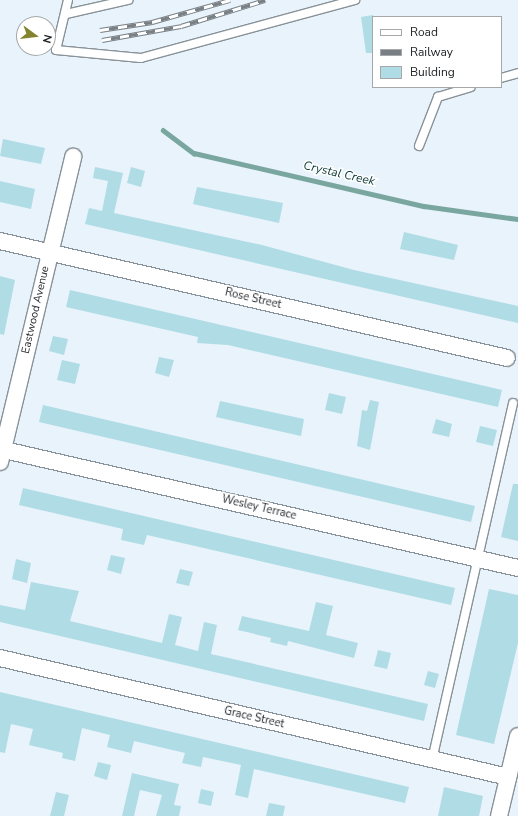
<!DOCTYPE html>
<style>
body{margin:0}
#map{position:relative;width:518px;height:816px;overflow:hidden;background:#e9f3fb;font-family:"Nunito Sans",sans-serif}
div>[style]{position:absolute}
.stream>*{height:4.5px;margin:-2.25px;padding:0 2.25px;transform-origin:2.25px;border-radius:2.25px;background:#7aa6a0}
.building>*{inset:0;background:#b0dce6}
.roads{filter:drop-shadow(1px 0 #889298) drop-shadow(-1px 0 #889298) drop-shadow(0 1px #889298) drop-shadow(0 -1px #889298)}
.service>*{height:8px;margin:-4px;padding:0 4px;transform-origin:4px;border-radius:4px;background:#fff}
.minor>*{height:16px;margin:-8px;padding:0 8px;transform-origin:8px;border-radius:8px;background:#fff}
.rail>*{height:4.5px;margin-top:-2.25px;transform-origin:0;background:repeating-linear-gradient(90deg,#fff 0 9px,#798085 0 18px);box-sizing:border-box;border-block:1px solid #798085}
span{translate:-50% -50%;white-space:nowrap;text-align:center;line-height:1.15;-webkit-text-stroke:3px #fff;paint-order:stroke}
.street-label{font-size:11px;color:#212528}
.water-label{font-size:12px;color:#103b37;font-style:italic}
.legend{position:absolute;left:372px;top:16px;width:130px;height:72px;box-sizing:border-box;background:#fff;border:1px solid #a6a8a9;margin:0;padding:5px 7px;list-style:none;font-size:12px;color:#212528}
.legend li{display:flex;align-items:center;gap:8px;height:20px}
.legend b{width:20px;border:1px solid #a6a8a9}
.north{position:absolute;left:16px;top:16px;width:40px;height:40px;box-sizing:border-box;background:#fff;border:1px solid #a6a8a9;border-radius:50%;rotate:105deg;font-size:11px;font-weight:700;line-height:16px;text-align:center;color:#212528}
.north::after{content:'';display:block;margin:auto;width:14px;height:18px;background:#83842e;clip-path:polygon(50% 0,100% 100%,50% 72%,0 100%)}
</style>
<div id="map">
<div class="stream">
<div style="left:163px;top:130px;width:39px;rotate:37deg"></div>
<div style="left:194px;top:153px;width:236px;rotate:13deg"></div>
<div style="left:424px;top:206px;width:95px;rotate:7.9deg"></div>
</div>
<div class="building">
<div style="clip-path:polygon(373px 15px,373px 53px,366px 53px,361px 17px)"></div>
<div style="clip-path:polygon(3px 139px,45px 148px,41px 164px,0 156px)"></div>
<div style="clip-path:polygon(95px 167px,123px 173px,114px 213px,262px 245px,354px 270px,518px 306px,518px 323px,85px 224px,89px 208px,102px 211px,108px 181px,93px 178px)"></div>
<div style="clip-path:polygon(131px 167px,145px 171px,141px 187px,127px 183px)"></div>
<div style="clip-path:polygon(0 181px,35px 189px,31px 209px,0 202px)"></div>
<div style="clip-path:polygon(197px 187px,283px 203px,279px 223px,193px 204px)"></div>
<div style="clip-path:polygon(404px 232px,458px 245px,454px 260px,400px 249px)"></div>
<div style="clip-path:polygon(0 276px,15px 280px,4px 335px,0 334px)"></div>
<div style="clip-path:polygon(70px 290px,502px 390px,498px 407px,228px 345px,197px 343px,198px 337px,66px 307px)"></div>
<div style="clip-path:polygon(53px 336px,68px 339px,64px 355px,49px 351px)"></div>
<div style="clip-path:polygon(159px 357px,174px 360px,169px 377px,155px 373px)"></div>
<div style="clip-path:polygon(62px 360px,80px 364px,75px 384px,57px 380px)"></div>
<div style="clip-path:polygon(329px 393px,346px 397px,342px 414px,325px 410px)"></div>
<div style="clip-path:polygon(370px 400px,379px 402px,370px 450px,357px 446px,362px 410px,367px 411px)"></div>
<div style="clip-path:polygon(220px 401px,304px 419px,301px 436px,216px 417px)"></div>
<div style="clip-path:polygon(43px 405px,475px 506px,471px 522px,39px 422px)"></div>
<div style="clip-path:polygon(436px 419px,452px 424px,449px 437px,432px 433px)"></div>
<div style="clip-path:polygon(480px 426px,497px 430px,493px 446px,476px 442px)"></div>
<div style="clip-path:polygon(513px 484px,518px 484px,518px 541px,501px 537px)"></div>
<div style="clip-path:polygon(23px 488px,455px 588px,451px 605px,147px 535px,144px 545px,121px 540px,123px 529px,19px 505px)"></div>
<div style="clip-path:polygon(111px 555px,125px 558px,121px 574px,107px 570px)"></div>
<div style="clip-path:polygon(16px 559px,31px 563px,27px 583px,12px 579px)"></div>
<div style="clip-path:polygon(180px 569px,193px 572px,189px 586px,176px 583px)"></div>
<div style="clip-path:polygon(31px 582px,79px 591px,70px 621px,162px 643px,169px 614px,182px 617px,175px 645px,198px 651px,204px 622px,217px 625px,211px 654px,428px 704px,424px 721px,0 622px,0 605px,25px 610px)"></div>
<div style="clip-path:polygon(489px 589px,518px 595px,518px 643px,494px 744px,456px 735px)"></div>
<div style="clip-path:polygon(316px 602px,333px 606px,326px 635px,358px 643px,354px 658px,288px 641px,287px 646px,270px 642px,271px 638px,238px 630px,242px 616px,309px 631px)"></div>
<div style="clip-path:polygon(378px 650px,391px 653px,387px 669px,374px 666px)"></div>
<div style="clip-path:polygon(428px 671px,439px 674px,435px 688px,424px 685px)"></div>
<div style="clip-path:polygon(0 692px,409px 787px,405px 803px,254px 769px,248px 798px,235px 795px,241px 765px,203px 757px,201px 767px,182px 763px,185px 753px,134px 741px,131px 753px,107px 747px,110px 735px,82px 728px,75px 761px,62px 758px,63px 753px,29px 745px,33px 729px,11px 724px,5px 753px,0 752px)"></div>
<div style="clip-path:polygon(98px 762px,111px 765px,107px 780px,94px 776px)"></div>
<div style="clip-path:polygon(132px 773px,179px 784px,174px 805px,181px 806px,179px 816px,156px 816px,162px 795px,140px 790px,134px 816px,122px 816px)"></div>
<div style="clip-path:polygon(444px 787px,483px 796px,479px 816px,438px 816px)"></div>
<div style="clip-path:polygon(201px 789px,214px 792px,211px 806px,198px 803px)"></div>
<div style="clip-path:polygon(56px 792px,69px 795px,64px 816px,50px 816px)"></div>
<div style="clip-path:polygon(269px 803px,285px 806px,283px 816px,266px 816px)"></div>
</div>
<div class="roads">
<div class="service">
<div style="left:68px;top:0;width:51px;rotate:103.5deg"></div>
<div style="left:56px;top:50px;width:85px;rotate:5.4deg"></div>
<div style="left:141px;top:58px;width:222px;rotate:-15.2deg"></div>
<div style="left:66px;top:14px;width:64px;rotate:-12.7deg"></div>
<div style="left:501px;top:78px;width:18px;rotate:-16deg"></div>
<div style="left:419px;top:146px;width:53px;rotate:-68.8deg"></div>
<div style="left:438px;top:97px;width:34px;rotate:-17deg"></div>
<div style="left:432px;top:760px;width:366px;rotate:-77.2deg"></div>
</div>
<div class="minor">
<div style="left:0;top:241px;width:520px;rotate:12.99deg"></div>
<div style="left:0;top:449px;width:531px;rotate:12.94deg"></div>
<div style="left:0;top:462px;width:314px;rotate:-76.5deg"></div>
<div style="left:0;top:658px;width:522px;rotate:13.18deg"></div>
<div style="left:499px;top:816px;width:82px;rotate:-76.6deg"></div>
</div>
</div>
<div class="rail">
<div style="left:100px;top:30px;width:53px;rotate:-8.7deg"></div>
<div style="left:152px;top:22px;width:81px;rotate:-15.8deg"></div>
<div style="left:102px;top:40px;width:80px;rotate:-10deg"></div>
<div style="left:181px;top:26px;width:88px;rotate:-17.2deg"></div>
</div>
<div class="street-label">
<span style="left:253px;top:299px;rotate:13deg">Rose Street</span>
<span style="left:36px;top:310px;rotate:-77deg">Eastwood Avenue</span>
<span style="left:259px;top:508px;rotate:13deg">Wesley Terrace</span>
<span style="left:254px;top:718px;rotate:13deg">Grace Street</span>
</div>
<div class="water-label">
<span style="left:339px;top:174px;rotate:13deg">Crystal Creek</span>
</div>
<ul class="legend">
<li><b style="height:5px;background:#fff"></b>Road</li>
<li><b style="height:5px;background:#798085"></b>Railway</li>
<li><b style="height:11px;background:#b0dce6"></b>Building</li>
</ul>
<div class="north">N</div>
</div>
